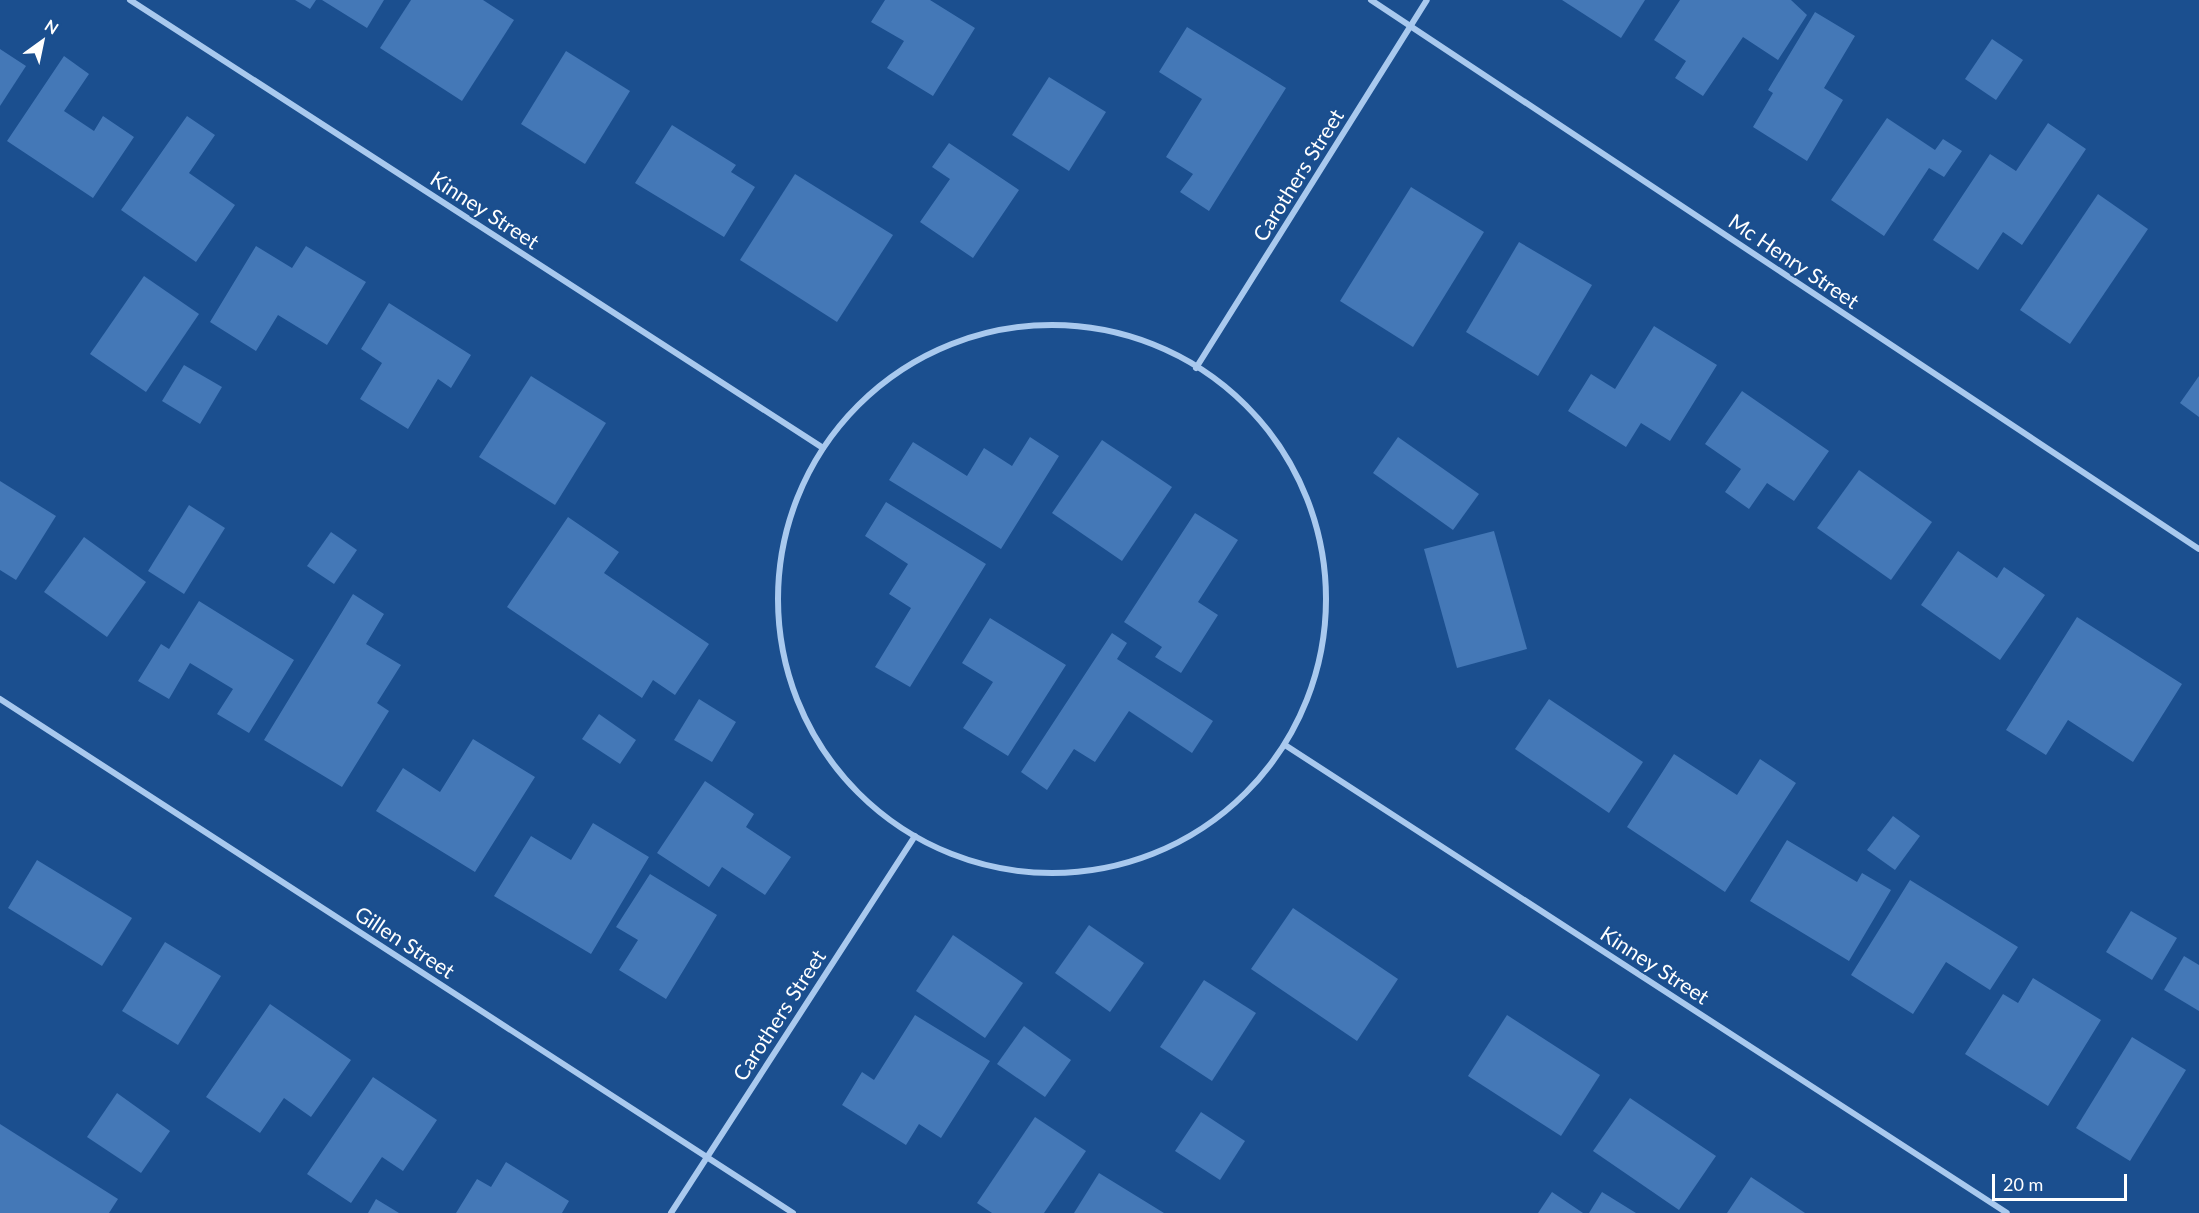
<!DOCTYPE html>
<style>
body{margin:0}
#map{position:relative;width:2199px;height:1213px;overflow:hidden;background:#1b4f8f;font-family:Lato,sans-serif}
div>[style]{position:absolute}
.building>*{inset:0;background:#4478b7}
.street>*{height:6px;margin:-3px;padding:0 3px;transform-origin:3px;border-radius:3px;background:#a9c9ee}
.street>.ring{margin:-3px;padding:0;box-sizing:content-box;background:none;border:6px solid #a9c9ee;border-radius:50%}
span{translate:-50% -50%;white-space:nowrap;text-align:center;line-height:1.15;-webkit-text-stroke:4.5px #1b4f8f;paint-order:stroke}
.street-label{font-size:21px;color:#fff}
.north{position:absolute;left:12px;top:12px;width:60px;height:60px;-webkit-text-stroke:4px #1b4f8f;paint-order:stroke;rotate:33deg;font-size:16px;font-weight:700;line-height:24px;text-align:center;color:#fff}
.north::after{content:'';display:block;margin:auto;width:21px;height:27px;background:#fff;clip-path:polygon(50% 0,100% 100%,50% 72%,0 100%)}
.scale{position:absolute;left:1992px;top:1174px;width:135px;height:27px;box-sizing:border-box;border:3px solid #fff;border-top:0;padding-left:8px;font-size:18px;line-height:21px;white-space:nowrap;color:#fff;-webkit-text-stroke:4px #1b4f8f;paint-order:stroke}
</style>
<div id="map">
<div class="building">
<div style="clip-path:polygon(295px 0,316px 0,310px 9px)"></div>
<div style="clip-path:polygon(322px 0,384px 0,367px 28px)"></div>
<div style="clip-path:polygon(411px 0,483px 0,514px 20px,462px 101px,380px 48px)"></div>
<div style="clip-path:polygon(885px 0,930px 0,975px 28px,933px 96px,887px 68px,904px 41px,871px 22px)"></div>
<div style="clip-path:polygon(1562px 0,1645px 0,1621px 38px)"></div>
<div style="clip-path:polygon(1680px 0,1791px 0,1807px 15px,1778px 60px,1743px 37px,1703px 96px,1675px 78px,1686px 61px,1654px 40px)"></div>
<div style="clip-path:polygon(1815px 12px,1855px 36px,1824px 88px,1843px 100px,1807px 161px,1753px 127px,1773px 93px,1768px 90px)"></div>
<div style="clip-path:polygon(1187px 27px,1286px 88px,1209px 211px,1180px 192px,1193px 174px,1166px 157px,1202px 99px,1159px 72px)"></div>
<div style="clip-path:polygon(1992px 39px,2023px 60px,1996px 100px,1965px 79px)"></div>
<div style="clip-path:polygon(0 49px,26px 66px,0 106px)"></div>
<div style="clip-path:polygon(566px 51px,630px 91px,585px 164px,521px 124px)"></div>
<div style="clip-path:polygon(64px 56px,89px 74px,64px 111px,94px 131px,103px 116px,134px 137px,93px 198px,7px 141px)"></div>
<div style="clip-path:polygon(1049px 77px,1106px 112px,1069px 171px,1012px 135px)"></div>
<div style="clip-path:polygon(187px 116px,215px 135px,189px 173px,235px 205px,196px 262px,121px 210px)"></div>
<div style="clip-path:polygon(1887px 118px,1935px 150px,1943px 139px,1962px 151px,1944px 177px,1929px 168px,1884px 236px,1831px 200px)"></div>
<div style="clip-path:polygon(2048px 123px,2086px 149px,2022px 245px,2003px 232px,1978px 270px,1933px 240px,1990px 154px,2016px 171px)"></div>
<div style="clip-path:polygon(672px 125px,736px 165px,731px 172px,755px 187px,724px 237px,635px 183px)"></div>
<div style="clip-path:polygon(949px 143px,1019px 190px,973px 258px,920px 222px,950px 179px,932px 167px)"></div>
<div style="clip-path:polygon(795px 174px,893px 235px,837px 322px,740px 260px)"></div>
<div style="clip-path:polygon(1411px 187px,1484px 232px,1413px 347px,1340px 301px)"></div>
<div style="clip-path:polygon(2098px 194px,2148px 229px,2070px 344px,2020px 310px)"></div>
<div style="clip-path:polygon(1519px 242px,1592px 285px,1538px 376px,1466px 332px)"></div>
<div style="clip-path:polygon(256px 246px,292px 268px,306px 246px,366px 282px,327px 345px,278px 315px,256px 351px,210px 322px)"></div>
<div style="clip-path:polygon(144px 276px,199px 314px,146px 392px,90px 354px)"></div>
<div style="clip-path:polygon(389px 303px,471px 355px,451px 388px,438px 379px,408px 429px,360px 399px,382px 363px,361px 349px)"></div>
<div style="clip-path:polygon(1654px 326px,1717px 365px,1670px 441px,1641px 423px,1626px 447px,1568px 411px,1591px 374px,1615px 389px)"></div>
<div style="clip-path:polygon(184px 365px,222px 387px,200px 424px,162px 401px)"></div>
<div style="clip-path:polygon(531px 376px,606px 423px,555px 505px,479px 457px)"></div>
<div style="clip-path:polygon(2199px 376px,2199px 417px,2180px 403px)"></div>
<div style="clip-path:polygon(1742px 391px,1829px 451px,1794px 501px,1767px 483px,1749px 509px,1725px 492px,1741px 469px,1705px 444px)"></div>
<div style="clip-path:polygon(1030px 437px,1059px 456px,1001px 549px,889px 480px,913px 442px,967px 476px,984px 448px,1012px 466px)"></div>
<div style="clip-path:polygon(1398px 437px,1479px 494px,1453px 530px,1373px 473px)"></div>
<div style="clip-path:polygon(1102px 440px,1172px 487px,1122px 561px,1052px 513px)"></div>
<div style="clip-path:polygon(1859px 470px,1932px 522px,1891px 580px,1817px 528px)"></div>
<div style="clip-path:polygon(0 481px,56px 516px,16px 580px,0 570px)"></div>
<div style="clip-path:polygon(886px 502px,986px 564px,910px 687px,875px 667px,911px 608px,889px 594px,908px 564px,865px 536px)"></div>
<div style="clip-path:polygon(189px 505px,225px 528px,184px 594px,148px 571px)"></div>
<div style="clip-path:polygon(1195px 513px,1238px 540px,1198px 602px,1218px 615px,1181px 673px,1155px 657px,1162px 647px,1124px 622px)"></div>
<div style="clip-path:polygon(568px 517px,619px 552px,604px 573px,709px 644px,675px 695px,653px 680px,642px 698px,507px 607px)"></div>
<div style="clip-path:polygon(1494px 531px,1527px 649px,1457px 668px,1424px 549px)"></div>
<div style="clip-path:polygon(331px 532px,357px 550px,334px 584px,307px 566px)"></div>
<div style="clip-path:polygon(84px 537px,146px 582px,107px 637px,44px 592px)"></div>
<div style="clip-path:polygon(1958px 551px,1997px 578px,2004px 567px,2045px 595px,2000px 660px,1921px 605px)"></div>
<div style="clip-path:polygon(353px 594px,384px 614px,366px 644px,401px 665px,377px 703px,389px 711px,342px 787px,264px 740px)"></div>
<div style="clip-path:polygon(199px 601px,294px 660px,249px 733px,217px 714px,233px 689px,190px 663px,169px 699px,138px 681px,161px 644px,169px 649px)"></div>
<div style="clip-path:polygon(2077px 617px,2182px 684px,2133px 762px,2068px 720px,2046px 755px,2006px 730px)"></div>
<div style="clip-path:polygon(990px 618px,1066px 665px,1008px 756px,963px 728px,993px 682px,962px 663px)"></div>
<div style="clip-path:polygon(1112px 633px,1127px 643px,1117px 659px,1213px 721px,1192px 753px,1129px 711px,1095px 762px,1074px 749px,1047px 790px,1021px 772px)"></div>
<div style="clip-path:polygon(699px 699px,736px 722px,712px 762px,674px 740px)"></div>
<div style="clip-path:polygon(1549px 699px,1643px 762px,1609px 813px,1515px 749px)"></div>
<div style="clip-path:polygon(599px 714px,636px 740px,620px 764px,582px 739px)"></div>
<div style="clip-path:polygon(473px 739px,535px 777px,475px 872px,376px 811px,403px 768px,440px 792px)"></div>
<div style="clip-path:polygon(1674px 754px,1737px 795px,1760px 759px,1796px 783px,1725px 892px,1627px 827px)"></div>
<div style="clip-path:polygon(705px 781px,754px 814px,746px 827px,791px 857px,765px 895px,722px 867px,709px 887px,657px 853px)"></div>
<div style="clip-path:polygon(1893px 816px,1920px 836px,1895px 870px,1867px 850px)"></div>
<div style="clip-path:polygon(593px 823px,649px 857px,591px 954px,494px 896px,531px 836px,571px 860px)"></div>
<div style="clip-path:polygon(1787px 840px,1857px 882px,1862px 873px,1891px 890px,1849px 961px,1750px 901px)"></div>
<div style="clip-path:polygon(37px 860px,132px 918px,102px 966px,8px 908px)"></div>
<div style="clip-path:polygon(650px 874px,717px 915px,666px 999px,619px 970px,638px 940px,616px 927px)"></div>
<div style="clip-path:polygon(1910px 880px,2018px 947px,1990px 990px,1946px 962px,1913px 1014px,1851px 975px)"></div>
<div style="clip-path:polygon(1293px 908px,1398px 979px,1357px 1041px,1251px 969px)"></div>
<div style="clip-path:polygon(2131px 911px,2177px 938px,2152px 980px,2106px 952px)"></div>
<div style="clip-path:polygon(1089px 925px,1144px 963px,1110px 1012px,1055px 973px)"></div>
<div style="clip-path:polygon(953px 935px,1023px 983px,985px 1038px,916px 991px)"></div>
<div style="clip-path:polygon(165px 942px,221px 976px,178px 1045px,122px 1011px)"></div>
<div style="clip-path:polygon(2184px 956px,2199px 965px,2199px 1011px,2164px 990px)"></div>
<div style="clip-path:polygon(2033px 978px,2101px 1020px,2048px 1106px,1965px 1054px,2003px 994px,2018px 1003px)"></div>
<div style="clip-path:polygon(1204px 980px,1256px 1013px,1212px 1081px,1160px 1047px)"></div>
<div style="clip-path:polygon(270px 1004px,351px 1060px,311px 1117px,284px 1098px,260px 1133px,206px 1097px)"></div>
<div style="clip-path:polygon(915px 1015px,990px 1061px,941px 1138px,919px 1124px,906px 1145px,842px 1105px,862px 1072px,874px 1080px)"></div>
<div style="clip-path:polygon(1507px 1015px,1600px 1075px,1561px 1136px,1468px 1076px)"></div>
<div style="clip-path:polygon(1024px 1026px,1071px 1060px,1045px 1097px,997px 1064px)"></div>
<div style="clip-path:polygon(2132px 1037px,2186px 1070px,2130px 1161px,2076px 1128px)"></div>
<div style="clip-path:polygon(373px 1077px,437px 1120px,403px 1171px,382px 1157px,351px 1203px,307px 1174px)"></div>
<div style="clip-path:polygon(117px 1093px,170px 1131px,141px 1173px,87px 1137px)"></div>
<div style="clip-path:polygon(1630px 1098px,1716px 1156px,1679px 1210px,1593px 1151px)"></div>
<div style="clip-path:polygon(1201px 1112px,1245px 1141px,1220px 1180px,1175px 1151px)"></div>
<div style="clip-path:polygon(1035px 1117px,1086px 1151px,1044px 1213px,992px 1213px,977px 1203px)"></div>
<div style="clip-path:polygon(0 1124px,118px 1199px,109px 1213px,0 1213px)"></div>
<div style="clip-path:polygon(506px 1162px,569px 1201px,562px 1213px,456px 1213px,477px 1179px,491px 1187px)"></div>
<div style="clip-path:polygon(1099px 1173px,1164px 1213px,1074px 1213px)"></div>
<div style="clip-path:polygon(1751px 1177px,1805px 1213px,1727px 1213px)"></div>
<div style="clip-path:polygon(1552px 1192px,1583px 1213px,1538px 1213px)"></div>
<div style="clip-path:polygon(1602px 1192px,1636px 1213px,1589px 1213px)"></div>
<div style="clip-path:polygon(376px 1199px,399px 1213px,368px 1213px)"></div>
</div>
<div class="street">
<div style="left:130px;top:0;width:825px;rotate:32.88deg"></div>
<div style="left:1371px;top:0;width:993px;rotate:33.55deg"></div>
<div class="ring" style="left:778px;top:325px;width:542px;height:542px"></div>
<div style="left:1196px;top:368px;width:434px;rotate:-57.9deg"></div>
<div style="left:0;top:699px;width:945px;rotate:32.95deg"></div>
<div style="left:1285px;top:745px;width:860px;rotate:32.95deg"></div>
<div style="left:671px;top:1213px;width:449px;rotate:-57.1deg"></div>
</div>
<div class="street-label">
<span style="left:1298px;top:175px;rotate:-58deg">Carothers Street</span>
<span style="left:485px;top:210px;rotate:33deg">Kinney Street</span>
<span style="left:1794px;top:261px;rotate:34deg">Mc Henry Street</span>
<span style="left:405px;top:942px;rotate:33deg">Gillen Street</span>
<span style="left:1655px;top:965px;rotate:33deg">Kinney Street</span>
<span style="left:779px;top:1015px;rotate:-57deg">Carothers Street</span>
</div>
<div class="north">N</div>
<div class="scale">20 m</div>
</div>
